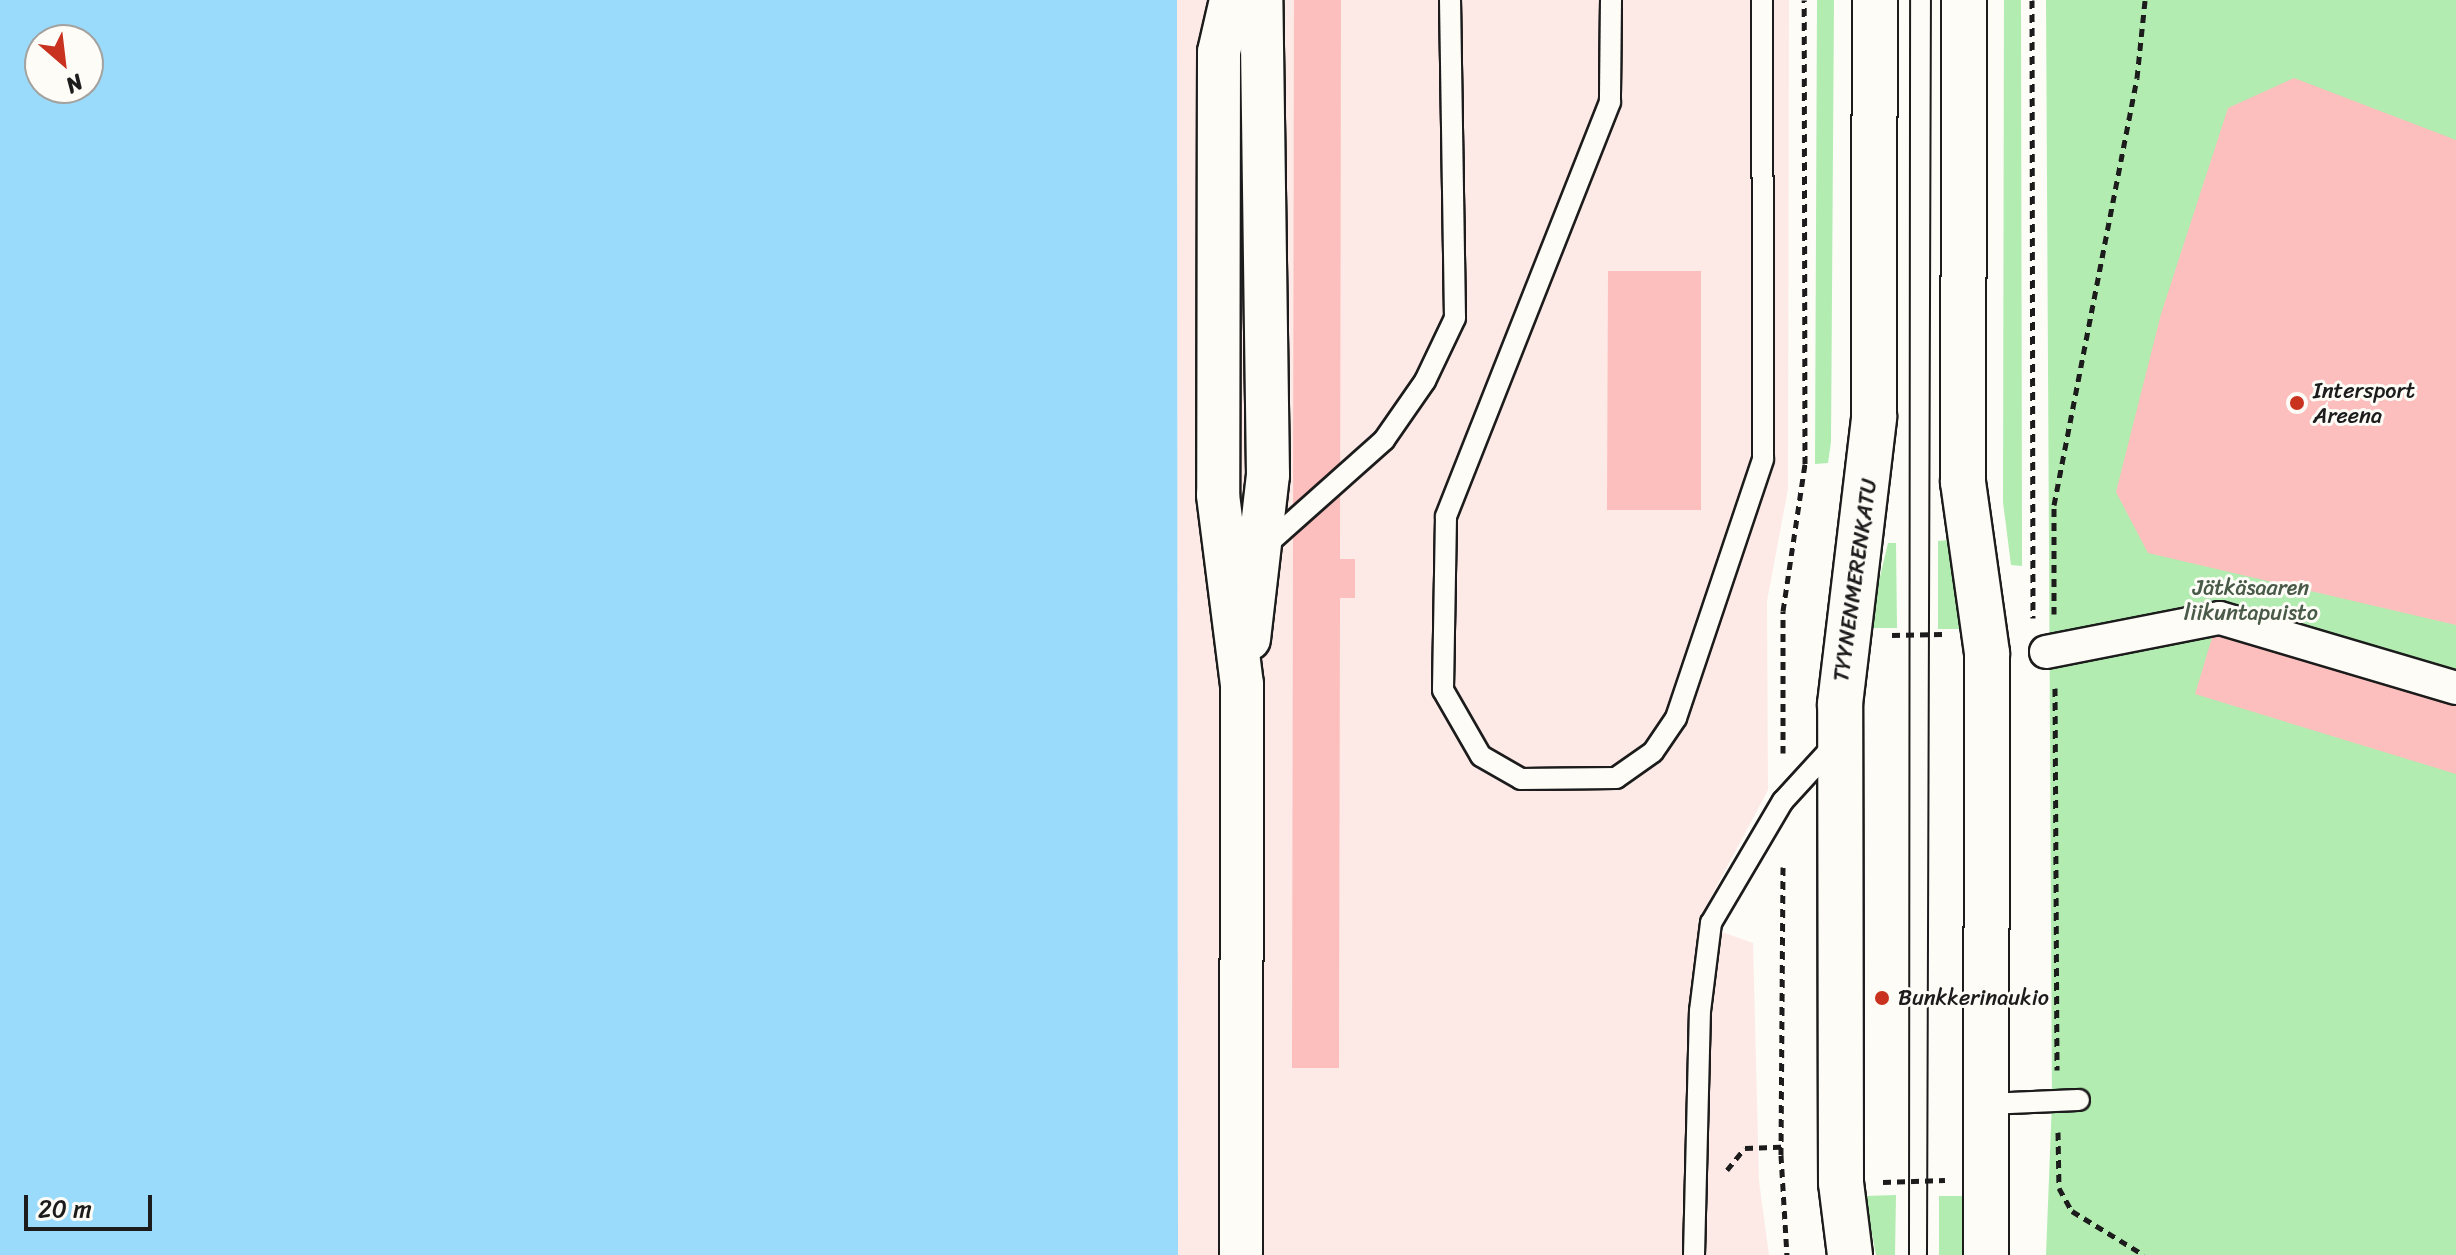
<!DOCTYPE html>
<meta charset="utf-8">
<style>
body{margin:0}
#map{position:relative;width:2456px;height:1255px;overflow:hidden;background:#fdfcf7;font-family:Sriracha,sans-serif}
div>[style]{position:absolute}
.built>*{inset:0;background:#fdeae6}
.green>*{inset:0;background:#b2ecb0}
.water>*{inset:0;background:#9adbfc}
.building>*{inset:0;background:#fcbfbd}
.path>*{height:5px;margin-top:-2.5px;transform-origin:0;background:repeating-linear-gradient(90deg,#1c1c1c 0 8px,transparent 0 14px)}
.roads{filter:drop-shadow(2px 0 #1c1c1c) drop-shadow(-2px 0 #1c1c1c) drop-shadow(0 2px #1c1c1c) drop-shadow(0 -2px #1c1c1c)}
.service>*{height:20px;margin:-10px;padding:0 10px;transform-origin:10px;border-radius:10px;background:#fdfcf7}
.pedestrian>*{height:32px;margin:-16px;padding:0 16px;transform-origin:16px;border-radius:16px;background:#fdfcf7}
.minor>*{height:42px;margin:-21px;padding:0 21px;transform-origin:21px;border-radius:21px;background:#fdfcf7}
.secondary>*{height:44px;margin:-22px;padding:0 22px;transform-origin:22px;border-radius:22px;background:#fdfcf7}
.tram>*{height:2px;margin:-1px;padding:0 1px;transform-origin:1px;border-radius:1px;background:#1c1c1c}
.dots>*{width:22px;height:22px;translate:-50% -50%;box-sizing:border-box;border:4px solid #fdfcf7;border-radius:50%}
span{translate:-50% -50%;white-space:nowrap;text-align:center;line-height:1.15;-webkit-text-stroke:6px #fdfcf7;paint-order:stroke}
.poi-label{font-size:22px;color:#1c1c1c}
.left{translate:0 -50%;text-align:left}
.street-label{font-size:22px;color:#1c1c1c}
.park-label{font-size:22px;color:#495a48}
.north{position:absolute;left:24px;top:24px;width:80px;height:80px;box-sizing:border-box;background:#fdfcf7;border:2px solid #a3a29f;border-radius:50%;rotate:152deg;font-size:22px;font-weight:700;line-height:32px;text-align:center;color:#1c1c1c}
.north::after{content:'';display:block;margin:auto;width:28px;height:36px;background:#c8321e;clip-path:polygon(50% 0,100% 100%,50% 72%,0 100%)}
.scale{position:absolute;left:24px;top:1195px;width:128px;height:36px;box-sizing:border-box;border:4px solid #1c1c1c;border-top:0;padding-left:10px;font-size:24px;line-height:28px;white-space:nowrap;color:#1c1c1c;-webkit-text-stroke:6px #fdfcf7;paint-order:stroke}
</style>
<div id="map">
<div class="built">
<div style="clip-path:polygon(1177px 0,1789px 0,1788px 489px,1767px 601px,1768px 790px,1697px 923px,1753px 943px,1759px 1181px,1769px 1255px,1178px 1255px)"></div>
</div>
<div class="green">
<div style="clip-path:polygon(1817px 0,1834px 0,1831px 442px,1828px 463px,1815px 464px)"></div>
<div style="clip-path:polygon(2004px 0,2021px 0,2022px 566px,2011px 565px,2003px 502px)"></div>
<div style="clip-path:polygon(2046px 0,2456px 0,2456px 1255px,2046px 1255px,2052px 1101px)"></div>
<div style="clip-path:polygon(1948px 540px,1968px 629px,1938px 629px,1938px 541px)"></div>
<div style="clip-path:polygon(1888px 543px,1896px 543px,1897px 628px,1868px 628px)"></div>
<div style="clip-path:polygon(1896px 1195px,1895px 1255px,1876px 1255px,1865px 1196px)"></div>
<div style="clip-path:polygon(1939px 1196px,1965px 1196px,1966px 1255px,1939px 1255px)"></div>
</div>
<div class="water">
<div style="clip-path:polygon(evenodd,0 0,1177px 0,1178px 1255px,0 1255px,0 0,40px 40px,88px 40px,88px 88px,40px 88px,40px 40px)"></div>
</div>
<div class="building">
<div style="clip-path:polygon(1294px 0,1341px 0,1340px 559px,1355px 559px,1355px 598px,1340px 598px,1339px 1068px,1292px 1068px)"></div>
<div style="clip-path:polygon(2294px 78px,2456px 140px,2456px 625px,2148px 553px,2116px 492px,2161px 314px,2228px 108px)"></div>
<div style="clip-path:polygon(1608px 271px,1701px 271px,1701px 510px,1607px 510px)"></div>
<div style="clip-path:polygon(2215px 628px,2456px 702px,2456px 774px,2195px 694px)"></div>
</div>
<div class="path">
<div style="left:2032px;top:0;width:618px;rotate:89.91deg"></div>
<div style="left:2054px;top:614px;width:109px;rotate:-90deg"></div>
<div style="left:2054px;top:505px;width:435px;rotate:-79deg"></div>
<div style="left:2137px;top:78px;width:78px;rotate:-84.1deg"></div>
<div style="left:1892px;top:635px;width:50px;rotate:-1.1deg"></div>
<div style="left:2055px;top:688px;width:382px;rotate:89.7deg"></div>
<div style="left:1783px;top:753px;width:142px;rotate:-90deg"></div>
<div style="left:1783px;top:611px;width:149px;rotate:-81.5deg"></div>
<div style="left:1805px;top:464px;width:464px;rotate:-90.1deg"></div>
<div style="left:1783px;top:867px;width:288px;rotate:90.4deg"></div>
<div style="left:1781px;top:1155px;width:100px;rotate:86.6deg"></div>
<div style="left:2058px;top:1132px;width:56px;rotate:89deg"></div>
<div style="left:2059px;top:1188px;width:26px;rotate:61deg"></div>
<div style="left:2072px;top:1211px;width:84px;rotate:31.4deg"></div>
<div style="left:1727px;top:1170px;width:28px;rotate:-51deg"></div>
<div style="left:1745px;top:1148px;width:37px;rotate:-2deg"></div>
<div style="left:1883px;top:1182px;width:62px;rotate:-1.8deg"></div>
</div>
<div class="roads">
<div class="service">
<div style="left:1611px;top:0;width:102px;rotate:90.6deg"></div>
<div style="left:1610px;top:102px;width:446px;rotate:111.6deg"></div>
<div style="left:1446px;top:517px;width:173px;rotate:91deg"></div>
<div style="left:1443px;top:690px;width:76px;rotate:60.1deg"></div>
<div style="left:1481px;top:756px;width:46px;rotate:29.9deg"></div>
<div style="left:1521px;top:779px;width:95px;rotate:-0.6deg"></div>
<div style="left:1616px;top:778px;width:45px;rotate:-35.1deg"></div>
<div style="left:1653px;top:752px;width:41px;rotate:-55.9deg"></div>
<div style="left:1676px;top:718px;width:273px;rotate:-71.4deg"></div>
<div style="left:1763px;top:459px;width:459px;rotate:-90.1deg"></div>
<div style="left:1264px;top:547px;width:161px;rotate:-41.7deg"></div>
<div style="left:1384px;top:440px;width:72px;rotate:-55.2deg"></div>
<div style="left:1425px;top:381px;width:70px;rotate:-64.5deg"></div>
<div style="left:1455px;top:318px;width:318px;rotate:-90.9deg"></div>
<div style="left:1986px;top:1104px;width:93px;rotate:-2.5deg"></div>
<div style="left:1694px;top:1255px;width:244px;rotate:-88.6deg"></div>
<div style="left:1700px;top:1011px;width:89px;rotate:-82.9deg"></div>
<div style="left:1711px;top:923px;width:142px;rotate:-59.5deg"></div>
<div style="left:1783px;top:801px;width:77px;rotate:-47.6deg"></div>
</div>
<div class="pedestrian">
<div style="left:2046px;top:652px;width:177px;rotate:-11.1deg"></div>
<div style="left:2220px;top:618px;width:246px;rotate:16.5deg"></div>
</div>
<div class="minor">
<div style="left:1231px;top:0;width:53px;rotate:103deg"></div>
<div style="left:1219px;top:52px;width:443px;rotate:90.1deg"></div>
<div style="left:1218px;top:495px;width:191px;rotate:82.8deg"></div>
<div style="left:1242px;top:684px;width:571px;rotate:90.1deg"></div>
<div style="left:1249px;top:639px;width:165px;rotate:-83.4deg"></div>
<div style="left:1268px;top:475px;width:475px;rotate:-90.8deg"></div>
</div>
<div class="secondary">
<div style="left:1964px;top:0;width:482px;rotate:90.1deg"></div>
<div style="left:1963px;top:482px;width:173px;rotate:82deg"></div>
<div style="left:1987px;top:653px;width:602px;rotate:90.1deg"></div>
<div style="left:1850px;top:1255px;width:73px;rotate:-97.1deg"></div>
<div style="left:1841px;top:1183px;width:479px;rotate:-90.1deg"></div>
<div style="left:1840px;top:704px;width:289px;rotate:-83.2deg"></div>
<div style="left:1874px;top:417px;width:417px;rotate:-89.9deg"></div>
</div>
</div>
<div class="tram">
<div style="left:1909px;top:1255px;width:1255px;rotate:-89.95deg"></div>
<div style="left:1927px;top:1255px;width:1255px;rotate:-89.82deg"></div>
</div>
<div class="dots">
<div style="left:2297px;top:403px;background:#c8321e"></div>
<div style="left:1882px;top:998px;background:#c8321e"></div>
</div>
<div class="poi-label">
<span class="left" style="left:2313px;top:403px">Intersport<br>Areena</span>
<span class="left" style="left:1898px;top:998px">Bunkkerinaukio</span>
</div>
<div class="street-label">
<span style="left:1855px;top:580px;rotate:-82deg">TYYNENMERENKATU</span>
</div>
<div class="park-label">
<span style="left:2251px;top:600px">Jätkäsaaren<br>liikuntapuisto</span>
</div>
<div class="north">N</div>
<div class="scale">20 m</div>
</div>
